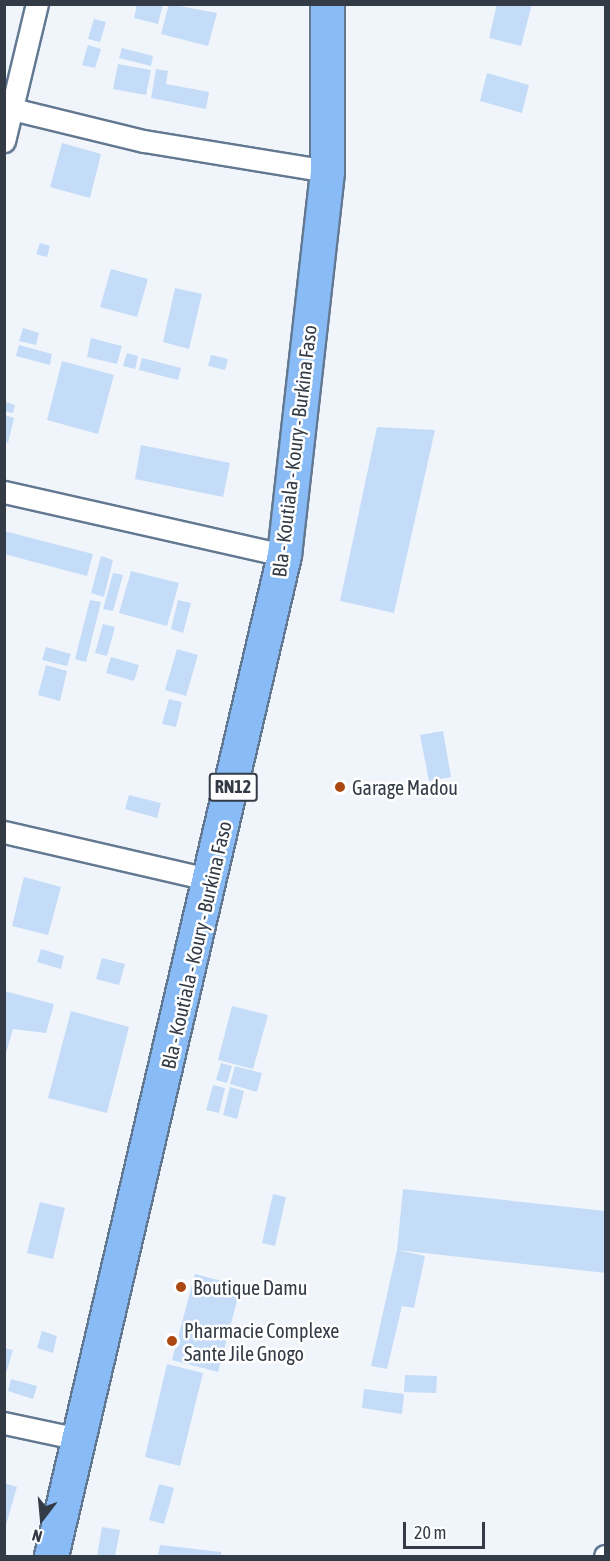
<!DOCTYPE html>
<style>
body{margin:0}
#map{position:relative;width:610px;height:1561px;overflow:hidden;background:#f0f5fb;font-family:"Asap Condensed",sans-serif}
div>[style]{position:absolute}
.building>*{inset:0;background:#c5dcf8}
.roads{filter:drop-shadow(2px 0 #637891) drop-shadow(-2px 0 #637891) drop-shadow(0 2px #637891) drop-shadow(0 -2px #637891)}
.street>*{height:21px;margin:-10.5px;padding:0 10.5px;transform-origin:10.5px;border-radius:10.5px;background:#fff}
.primary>*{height:33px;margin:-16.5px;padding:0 16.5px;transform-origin:16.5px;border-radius:16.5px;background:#89bcf6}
.dots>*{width:16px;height:16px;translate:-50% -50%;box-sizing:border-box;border:3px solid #fff;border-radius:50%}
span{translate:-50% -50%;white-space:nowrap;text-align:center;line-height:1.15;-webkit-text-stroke:5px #fff;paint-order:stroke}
.shield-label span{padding:2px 4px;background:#fff;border:2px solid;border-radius:4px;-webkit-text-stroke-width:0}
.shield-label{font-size:18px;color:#323b46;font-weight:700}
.street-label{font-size:20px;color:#323b46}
.poi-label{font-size:20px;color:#323b46}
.left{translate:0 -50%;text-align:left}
.frame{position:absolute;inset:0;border:6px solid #323b46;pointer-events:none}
.north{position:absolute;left:12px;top:1489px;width:60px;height:60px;-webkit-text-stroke:4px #fff;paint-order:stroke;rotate:196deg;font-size:16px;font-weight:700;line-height:24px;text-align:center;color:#323b46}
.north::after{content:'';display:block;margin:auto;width:21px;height:27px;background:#323b46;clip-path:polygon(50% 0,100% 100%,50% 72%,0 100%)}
.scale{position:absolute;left:403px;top:1522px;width:82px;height:27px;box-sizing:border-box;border:3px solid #323b46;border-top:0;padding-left:8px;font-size:18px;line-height:21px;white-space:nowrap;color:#323b46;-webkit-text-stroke:4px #fff;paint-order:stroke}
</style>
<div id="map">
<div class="building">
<div style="clip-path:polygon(137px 4px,163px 4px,158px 24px,134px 18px)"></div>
<div style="clip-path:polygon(169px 4px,217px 13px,208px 46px,161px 34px)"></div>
<div style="clip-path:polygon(497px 4px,532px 4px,521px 46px,489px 38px)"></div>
<div style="clip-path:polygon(94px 19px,106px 22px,100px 42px,88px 39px)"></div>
<div style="clip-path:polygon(88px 45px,101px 49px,95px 68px,82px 65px)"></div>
<div style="clip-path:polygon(122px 48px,153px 56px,151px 66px,119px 58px)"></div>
<div style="clip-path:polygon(118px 64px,151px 70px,146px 95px,113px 89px)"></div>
<div style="clip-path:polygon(156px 69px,168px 71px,166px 84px,209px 92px,206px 109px,151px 98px)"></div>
<div style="clip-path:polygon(487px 73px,529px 85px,522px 113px,480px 101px)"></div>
<div style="clip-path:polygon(62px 143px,101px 154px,90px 198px,50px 187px)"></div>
<div style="clip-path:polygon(40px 243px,50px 246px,47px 257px,36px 254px)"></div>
<div style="clip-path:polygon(111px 269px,148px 279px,137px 317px,100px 307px)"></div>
<div style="clip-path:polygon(175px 288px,202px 294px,189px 349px,163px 342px)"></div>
<div style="clip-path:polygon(23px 328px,39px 333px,36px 345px,19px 341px)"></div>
<div style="clip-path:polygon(91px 338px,122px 346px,117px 364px,87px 357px)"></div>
<div style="clip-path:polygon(19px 345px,52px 354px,50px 365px,16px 356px)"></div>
<div style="clip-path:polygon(127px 353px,138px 356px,135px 369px,123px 366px)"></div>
<div style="clip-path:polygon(211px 355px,228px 359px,225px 370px,208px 366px)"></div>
<div style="clip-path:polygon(142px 358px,181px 368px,178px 380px,139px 370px)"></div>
<div style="clip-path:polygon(62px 361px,114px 375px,98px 434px,47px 420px)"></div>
<div style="clip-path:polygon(6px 402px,15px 405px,13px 413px,4px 411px)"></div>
<div style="clip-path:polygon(4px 415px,14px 418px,8px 443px,4px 442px)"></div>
<div style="clip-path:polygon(377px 427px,435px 430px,394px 613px,340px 601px)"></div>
<div style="clip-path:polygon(141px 445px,230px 463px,223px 497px,135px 479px)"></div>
<div style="clip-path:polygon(4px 531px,93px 554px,87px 576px,4px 554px)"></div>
<div style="clip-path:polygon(101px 556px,113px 560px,104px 597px,91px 593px)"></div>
<div style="clip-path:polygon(131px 571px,179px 583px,167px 626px,119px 613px)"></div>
<div style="clip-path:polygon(113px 573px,123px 575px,113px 611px,103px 609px)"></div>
<div style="clip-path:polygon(90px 600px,101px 602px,86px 662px,75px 659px)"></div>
<div style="clip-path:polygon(178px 600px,191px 603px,183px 633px,171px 629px)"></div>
<div style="clip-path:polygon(103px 624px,115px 627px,107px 656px,95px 653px)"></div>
<div style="clip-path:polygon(46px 647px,71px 654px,67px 666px,42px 660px)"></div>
<div style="clip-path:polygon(177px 649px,198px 655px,186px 696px,165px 690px)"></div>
<div style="clip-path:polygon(111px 657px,139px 665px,134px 681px,106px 673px)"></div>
<div style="clip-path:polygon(46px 665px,67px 671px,60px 701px,38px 695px)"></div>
<div style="clip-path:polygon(169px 699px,182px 702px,176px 727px,162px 724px)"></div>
<div style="clip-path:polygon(443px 731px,451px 777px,429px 781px,420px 735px)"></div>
<div style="clip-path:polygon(129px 795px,161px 803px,157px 818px,125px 809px)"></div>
<div style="clip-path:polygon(24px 877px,61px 887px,48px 935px,12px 926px)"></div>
<div style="clip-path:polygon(41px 949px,64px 956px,61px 969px,37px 962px)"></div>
<div style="clip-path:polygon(102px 958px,125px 964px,119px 985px,96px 979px)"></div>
<div style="clip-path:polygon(4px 991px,54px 1004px,46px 1033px,13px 1029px,5px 1056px)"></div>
<div style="clip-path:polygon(232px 1006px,268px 1015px,253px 1069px,218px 1060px)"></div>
<div style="clip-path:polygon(71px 1011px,129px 1027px,107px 1113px,48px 1098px)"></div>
<div style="clip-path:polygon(221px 1063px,232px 1066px,227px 1083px,216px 1080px)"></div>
<div style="clip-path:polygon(235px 1066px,262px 1073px,257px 1092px,230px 1084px)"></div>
<div style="clip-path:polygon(213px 1085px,225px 1088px,219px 1113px,206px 1110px)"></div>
<div style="clip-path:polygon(230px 1087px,244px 1091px,237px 1119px,223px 1115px)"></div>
<div style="clip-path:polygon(403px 1189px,606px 1211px,606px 1273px,397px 1250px,425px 1256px,414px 1308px,402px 1306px,387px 1369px,371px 1366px,397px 1250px)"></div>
<div style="clip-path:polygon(273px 1194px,286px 1197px,275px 1246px,262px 1243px)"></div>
<div style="clip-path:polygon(40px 1202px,65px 1208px,53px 1259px,27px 1253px)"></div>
<div style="clip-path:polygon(195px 1274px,241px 1286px,218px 1372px,172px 1360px)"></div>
<div style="clip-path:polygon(42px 1331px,57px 1336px,53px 1353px,37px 1348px)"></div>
<div style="clip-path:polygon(4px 1348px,13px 1350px,6px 1373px,4px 1372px)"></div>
<div style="clip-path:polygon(167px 1364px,203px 1373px,180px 1466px,145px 1457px)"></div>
<div style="clip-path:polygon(405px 1375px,437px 1376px,436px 1393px,404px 1392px)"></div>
<div style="clip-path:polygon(11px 1379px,37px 1386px,33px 1399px,8px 1391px)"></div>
<div style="clip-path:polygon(364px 1389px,404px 1394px,402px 1414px,362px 1408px)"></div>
<div style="clip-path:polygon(4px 1483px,17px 1487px,5px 1528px,4px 1528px)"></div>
<div style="clip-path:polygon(159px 1484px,174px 1488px,164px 1524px,149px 1520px)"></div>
<div style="clip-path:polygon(102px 1527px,120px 1530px,115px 1556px,97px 1556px)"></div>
<div style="clip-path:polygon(160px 1545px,221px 1552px,221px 1556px,158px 1556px)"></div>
</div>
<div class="roads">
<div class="street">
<div style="left:4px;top:107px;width:144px;rotate:13.7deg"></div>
<div style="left:144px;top:141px;width:185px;rotate:9.3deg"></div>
<div style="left:4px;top:141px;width:141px;rotate:-76.5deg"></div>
<div style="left:4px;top:492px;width:287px;rotate:12.7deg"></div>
<div style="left:4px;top:832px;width:213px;rotate:13deg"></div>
<div style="left:4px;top:1423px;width:77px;rotate:12deg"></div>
<div style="left:605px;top:1556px;width:1px"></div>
</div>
<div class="primary">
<div style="left:51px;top:1556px;width:1028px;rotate:-76.9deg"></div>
<div style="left:284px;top:555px;width:386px;rotate:-83.6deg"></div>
<div style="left:327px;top:171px;width:167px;rotate:-90deg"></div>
</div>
</div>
<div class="dots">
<div style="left:340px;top:787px;background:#ac4913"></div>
<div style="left:181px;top:1287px;background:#ac4913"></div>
<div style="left:172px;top:1341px;background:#ac4913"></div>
</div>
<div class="shield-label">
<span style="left:233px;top:787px">RN12</span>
</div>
<div class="street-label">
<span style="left:294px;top:451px;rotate:-83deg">Bla - Koutiala - Koury - Burkina Faso</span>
<span style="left:196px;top:945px;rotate:-77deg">Bla - Koutiala - Koury - Burkina Faso</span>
</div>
<div class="poi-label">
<span class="left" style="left:352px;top:787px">Garage Madou</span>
<span class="left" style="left:193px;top:1287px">Boutique Damu</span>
<span class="left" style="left:184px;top:1342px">Pharmacie Complexe<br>Sante Jile Gnogo</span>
</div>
<div class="frame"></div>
<div class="north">N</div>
<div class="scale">20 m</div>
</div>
